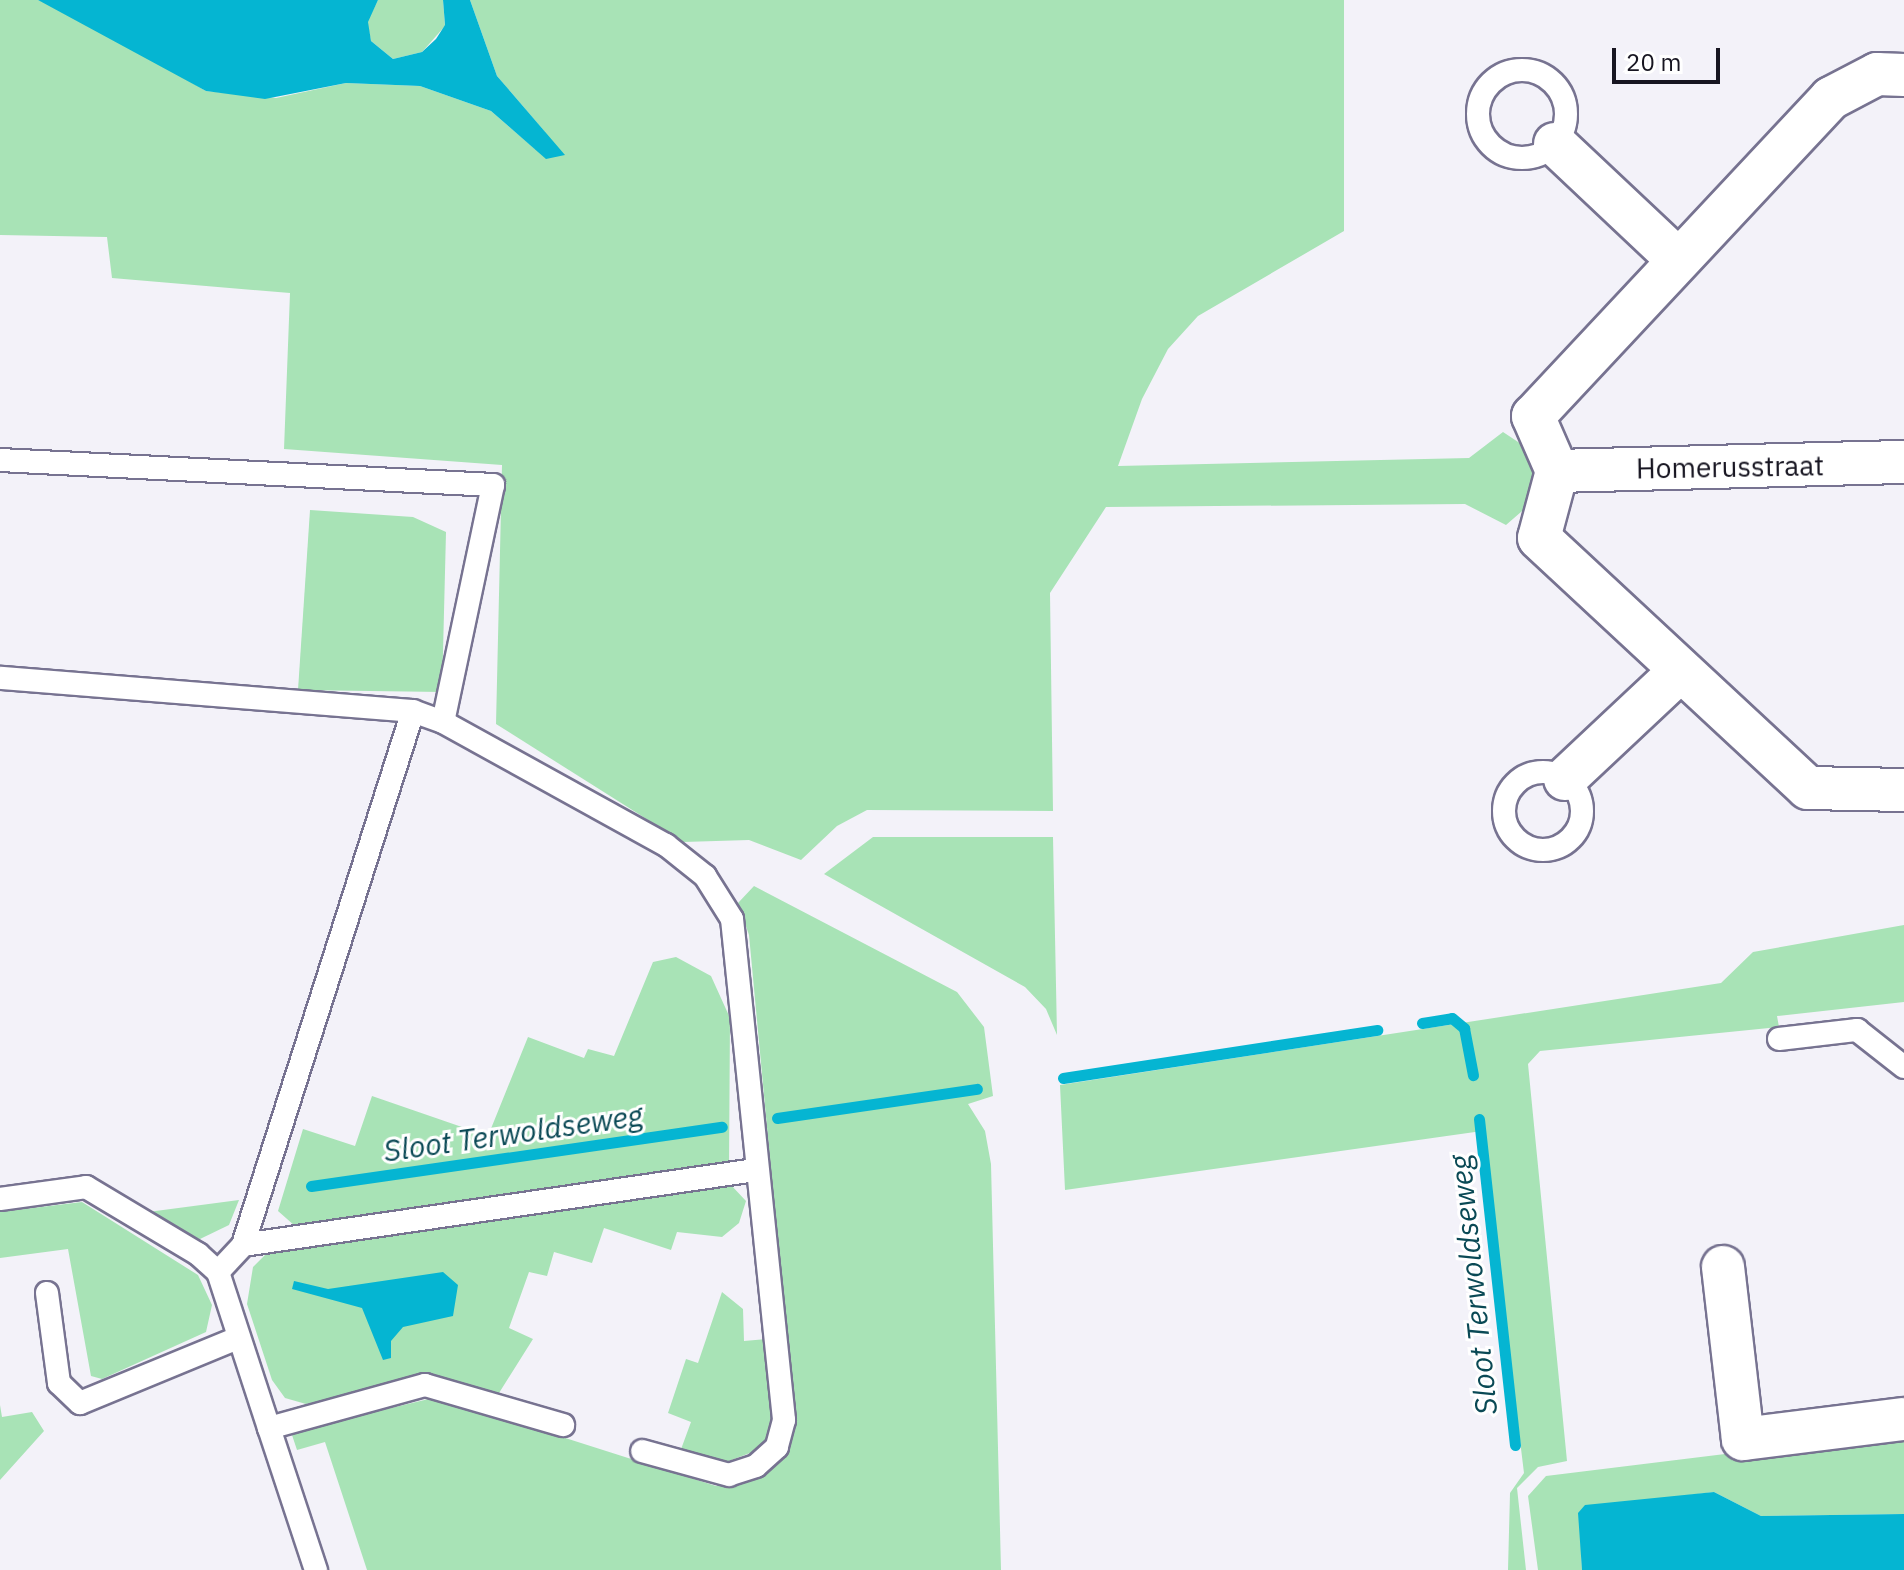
<!DOCTYPE html>
<style>
body{margin:0}
#map{position:relative;width:1904px;height:1570px;overflow:hidden;background:#f3f2f9;font-family:"IBM Plex Sans",sans-serif}
div>[style]{position:absolute}
.green>*{inset:0;background:#a8e3b6}
.water>*{inset:0;background:#05b5d2}
.stream>*{height:11px;margin:-5.5px;padding:0 5.5px;transform-origin:5.5px;border-radius:5.5px;background:#05b5d2}
.roads{filter:drop-shadow(2px 0 #777391) drop-shadow(-2px 0 #777391) drop-shadow(0 2px #777391) drop-shadow(0 -2px #777391)}
.lane>*{height:22px;margin:-11px;padding:0 11px;transform-origin:11px;border-radius:11px;background:#fff}
.lane>.ring{margin:-11px;padding:0;box-sizing:content-box;background:none;border:22px solid #fff;border-radius:50%}
.street>*{height:42px;margin:-21px;padding:0 21px;transform-origin:21px;border-radius:21px;background:#fff}
span{translate:-50% -50%;white-space:nowrap;text-align:center;line-height:1.15;-webkit-text-stroke:6px #fff;paint-order:stroke}
.street-label{font-size:28px;color:#171521}
.water-label{font-size:30px;color:#0a4955;font-style:italic}
.scale{position:absolute;left:1612px;top:48px;width:108px;height:36px;box-sizing:border-box;border:4px solid #171521;border-top:0;padding-left:10px;font-size:24px;line-height:28px;white-space:nowrap;color:#171521;-webkit-text-stroke:6px #fff;paint-order:stroke}
</style>
<div id="map">
<div class="green">
<div style="clip-path:polygon(0 0,38px 0,69px 11px,206px 91px,276px 98px,346px 83px,420px 86px,491px 111px,535px 149px,545px 132px,497px 76px,470px 0,1344px 0,1344px 231px,1198px 316px,1168px 349px,1142px 399px,1118px 466px,1469px 458px,1503px 432px,1541px 457px,1544px 492px,1506px 525px,1465px 504px,1106px 507px,1050px 593px,1053px 811px,867px 810px,837px 826px,801px 860px,749px 840px,683px 842px,496px 724px,502px 465px,284px 449px,290px 293px,112px 278px,107px 237px,0 235px)"></div>
<div style="clip-path:polygon(378px 0,443px 0,445px 26px,422px 52px,393px 59px,371px 41px,367px 22px)"></div>
<div style="clip-path:polygon(310px 510px,413px 517px,446px 532px,442px 692px,298px 690px)"></div>
<div style="clip-path:polygon(873px 837px,1053px 837px,1057px 1035px,1046px 1009px,1025px 987px,824px 874px)"></div>
<div style="clip-path:polygon(754px 886px,957px 992px,984px 1027px,993px 1096px,968px 1104px,985px 1131px,991px 1164px,1001px 1570px,367px 1570px,325px 1442px,297px 1450px,291px 1432px,437px 1397px,716px 1486px,762px 1476px,788px 1454px,795px 1426px,749px 935px,738px 903px)"></div>
<div style="clip-path:polygon(1904px 925px,1904px 1002px,1777px 1016px,1779px 1027px,1540px 1051px,1528px 1064px,1567px 1461px,1538px 1467px,1517px 1488px,1526px 1570px,1508px 1570px,1510px 1493px,1524px 1473px,1482px 1131px,1065px 1190px,1060px 1085px,1721px 983px,1753px 952px)"></div>
<div style="clip-path:polygon(676px 957px,711px 976px,730px 1018px,729px 1167px,295px 1226px,278px 1211px,303px 1129px,355px 1146px,372px 1096px,488px 1136px,528px 1037px,584px 1058px,588px 1049px,614px 1056px,653px 962px)"></div>
<div style="clip-path:polygon(730px 1184px,746px 1201px,739px 1223px,722px 1237px,677px 1232px,671px 1250px,604px 1228px,592px 1263px,554px 1252px,547px 1276px,529px 1272px,509px 1328px,533px 1339px,499px 1393px,428px 1376px,306px 1404px,285px 1398px,272px 1380px,247px 1304px,253px 1267px,267px 1253px)"></div>
<div style="clip-path:polygon(239px 1200px,229px 1225px,200px 1239px,180px 1235px,148px 1212px)"></div>
<div style="clip-path:polygon(82px 1202px,198px 1275px,212px 1305px,206px 1332px,102px 1379px,91px 1376px,68px 1249px,0 1258px,0 1212px)"></div>
<div style="clip-path:polygon(722px 1292px,743px 1309px,744px 1341px,768px 1339px,774px 1421px,763px 1448px,721px 1464px,680px 1452px,691px 1422px,668px 1413px,686px 1359px,698px 1363px)"></div>
<div style="clip-path:polygon(0 1405px,2px 1417px,32px 1412px,44px 1431px,0 1480px)"></div>
<div style="clip-path:polygon(1904px 1432px,1904px 1514px,1761px 1516px,1714px 1492px,1593px 1507px,1580px 1522px,1582px 1570px,1538px 1570px,1528px 1496px,1546px 1476px)"></div>
</div>
<div class="water">
<div style="clip-path:polygon(38px 0,378px 0,368px 22px,371px 41px,393px 59px,422px 52px,436px 39px,445px 25px,443px 0,470px 0,497px 76px,565px 155px,546px 159px,491px 111px,420px 86px,346px 83px,265px 99px,206px 91px)"></div>
<div style="clip-path:polygon(443px 1272px,458px 1285px,453px 1316px,403px 1327px,391px 1341px,391px 1358px,383px 1360px,362px 1308px,292px 1289px,294px 1281px,328px 1289px)"></div>
<div style="clip-path:polygon(1714px 1492px,1761px 1516px,1904px 1514px,1904px 1570px,1582px 1570px,1578px 1513px,1585px 1505px)"></div>
</div>
<div class="stream">
<div style="left:1422px;top:1023px;width:30px;rotate:-9deg"></div>
<div style="left:1452px;top:1018px;width:16px;rotate:40deg"></div>
<div style="left:1464px;top:1028px;width:48px;rotate:79.2deg"></div>
<div style="left:1063px;top:1078px;width:318px;rotate:-8.7deg"></div>
<div style="left:777px;top:1118px;width:202px;rotate:-8.3deg"></div>
<div style="left:1479px;top:1119px;width:328px;rotate:83.7deg"></div>
<div style="left:311px;top:1186px;width:415px;rotate:-8.2deg"></div>
</div>
<div class="roads">
<div class="lane">
<div class="ring" style="left:1478px;top:70px;width:66px;height:66px"></div>
<div style="left:0;top:460px;width:494px;rotate:2.9deg"></div>
<div style="left:493px;top:485px;width:242px;rotate:101.9deg"></div>
<div style="left:443px;top:722px;width:32px;rotate:-160deg"></div>
<div style="left:413px;top:711px;width:414px;rotate:-175.4deg"></div>
<div style="left:443px;top:722px;width:255px;rotate:28.9deg"></div>
<div style="left:666px;top:845px;width:50px;rotate:38.5deg"></div>
<div style="left:705px;top:876px;width:51px;rotate:57.9deg"></div>
<div style="left:732px;top:919px;width:504px;rotate:84.07deg"></div>
<div style="left:784px;top:1420px;width:28px;rotate:105deg"></div>
<div style="left:777px;top:1447px;width:28px;rotate:138deg"></div>
<div style="left:756px;top:1466px;width:28px;rotate:162deg"></div>
<div style="left:729px;top:1475px;width:90px;rotate:-164.6deg"></div>
<div class="ring" style="left:1504px;top:772px;width:56px;height:56px"></div>
<div style="left:1779px;top:1039px;width:79px;rotate:-6.6deg"></div>
<div style="left:1857px;top:1030px;width:60px;rotate:38.2deg"></div>
<div style="left:0;top:1199px;width:87px;rotate:-7.9deg"></div>
<div style="left:86px;top:1187px;width:131px;rotate:30.9deg"></div>
<div style="left:198px;top:1254px;width:27px;rotate:42deg"></div>
<div style="left:218px;top:1272px;width:164px;rotate:71.9deg"></div>
<div style="left:269px;top:1428px;width:162px;rotate:-15.4deg"></div>
<div style="left:425px;top:1385px;width:144px;rotate:16.2deg"></div>
<div style="left:243px;top:1245px;width:517px;rotate:-8.33deg"></div>
<div style="left:218px;top:1272px;width:37px;rotate:-47deg"></div>
<div style="left:243px;top:1245px;width:560px;rotate:-72.34deg"></div>
<div style="left:47px;top:1293px;width:91px;rotate:82.4deg"></div>
<div style="left:59px;top:1383px;width:29px;rotate:44deg"></div>
<div style="left:80px;top:1403px;width:171px;rotate:-22.4deg"></div>
<div style="left:269px;top:1428px;width:150px;rotate:71.7deg"></div>
</div>
<div class="street">
<div style="left:1904px;top:75px;width:27px;rotate:-178deg"></div>
<div style="left:1877px;top:74px;width:52px;rotate:152.4deg"></div>
<div style="left:1831px;top:98px;width:436px;rotate:133.1deg"></div>
<div style="left:1533px;top:416px;width:60px;rotate:66.4deg"></div>
<div style="left:1557px;top:471px;width:69px;rotate:105deg"></div>
<div style="left:1539px;top:538px;width:367px;rotate:42.9deg"></div>
<div style="left:1808px;top:788px;width:96px;rotate:1.2deg"></div>
<div style="left:1555px;top:144px;width:169px;rotate:43.3deg"></div>
<div style="left:1557px;top:471px;width:347px;rotate:-1.5deg"></div>
<div style="left:1565px;top:779px;width:156px;rotate:-43.2deg"></div>
<div style="left:1723px;top:1267px;width:173px;rotate:83.4deg"></div>
<div style="left:1743px;top:1439px;width:162px;rotate:-7.1deg"></div>
</div>
</div>
<div class="street-label">
<span style="left:1730px;top:467px;rotate:-1deg">Homerusstraat</span>
</div>
<div class="water-label">
<span style="left:513px;top:1133px;rotate:-8deg">Sloot Terwoldseweg</span>
<span style="left:1473px;top:1285px;rotate:-96deg">Sloot Terwoldseweg</span>
</div>
<div class="scale">20 m</div>
</div>
